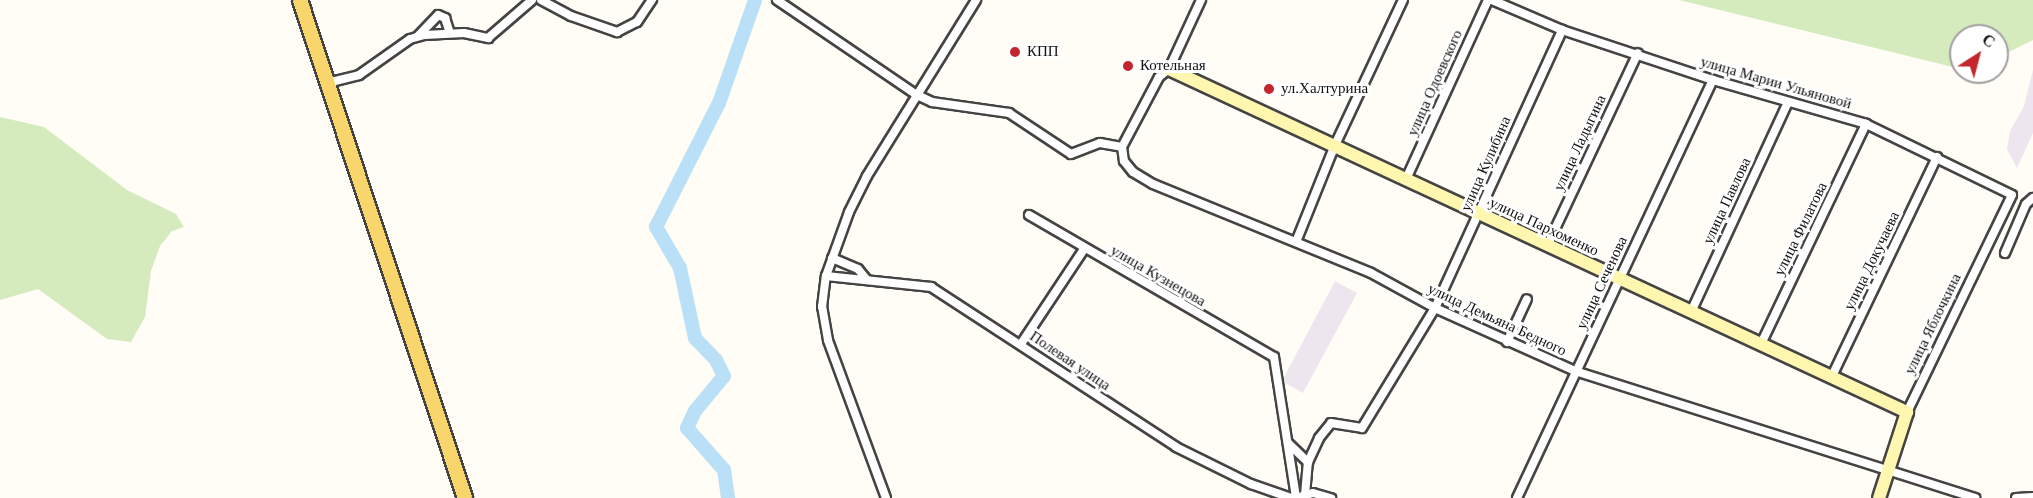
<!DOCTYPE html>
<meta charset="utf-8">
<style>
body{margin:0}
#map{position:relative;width:2033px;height:498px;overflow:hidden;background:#fffdf5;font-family:Georgia,serif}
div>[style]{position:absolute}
.industrial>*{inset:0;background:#eee6ef}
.green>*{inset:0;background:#d5ebbd}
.river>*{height:14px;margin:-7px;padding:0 7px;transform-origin:7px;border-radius:7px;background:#b9e0f7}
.roads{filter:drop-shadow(2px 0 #444) drop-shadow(-2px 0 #444) drop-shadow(0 2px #444) drop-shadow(0 -2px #444)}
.street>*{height:8px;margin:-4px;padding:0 4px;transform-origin:4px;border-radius:4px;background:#fff}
.secondary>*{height:12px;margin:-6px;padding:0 6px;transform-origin:6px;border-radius:6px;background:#fff6b0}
.primary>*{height:14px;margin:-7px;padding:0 7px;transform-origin:7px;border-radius:7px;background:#f9d66b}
.dots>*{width:16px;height:16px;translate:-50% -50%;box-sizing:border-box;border:3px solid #fff;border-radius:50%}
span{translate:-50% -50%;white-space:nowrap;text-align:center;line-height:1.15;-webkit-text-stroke:6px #fff;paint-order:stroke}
.poi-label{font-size:15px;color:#111}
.left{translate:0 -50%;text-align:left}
.street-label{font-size:15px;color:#111}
.north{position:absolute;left:1949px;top:24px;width:60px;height:60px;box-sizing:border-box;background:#fff;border:2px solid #a0a0a0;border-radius:50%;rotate:36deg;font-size:16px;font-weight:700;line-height:24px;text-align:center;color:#111}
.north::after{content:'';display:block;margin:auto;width:21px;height:27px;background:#c4262e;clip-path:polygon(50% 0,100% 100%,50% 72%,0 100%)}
</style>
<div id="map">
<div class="industrial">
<div style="clip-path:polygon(2033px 70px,2033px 133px,2017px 168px,2007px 149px,2010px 131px,2024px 106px)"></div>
<div style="clip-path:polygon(1335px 281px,1357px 293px,1303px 393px,1282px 381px)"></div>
</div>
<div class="green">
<div style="clip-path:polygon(1679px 0,2033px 0,2033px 40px,2005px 54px,1997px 68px,1997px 36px,1961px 36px,1961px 69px)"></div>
<div style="clip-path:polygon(0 117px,44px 127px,127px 190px,176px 214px,184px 227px,172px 231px,160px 246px,151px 271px,145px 317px,131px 342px,107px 339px,38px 289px,0 300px)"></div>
</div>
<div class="river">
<div style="left:728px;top:498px;width:28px;rotate:-98deg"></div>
<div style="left:724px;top:470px;width:56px;rotate:-131.4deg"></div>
<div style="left:687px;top:428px;width:19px;rotate:-65deg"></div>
<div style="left:695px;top:411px;width:45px;rotate:-50.4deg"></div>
<div style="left:724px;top:376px;width:18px;rotate:-117deg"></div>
<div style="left:716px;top:360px;width:30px;rotate:-134deg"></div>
<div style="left:695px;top:338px;width:72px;rotate:-102.1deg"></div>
<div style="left:680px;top:268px;width:48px;rotate:-120.3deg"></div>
<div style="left:656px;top:227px;width:139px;rotate:-63.1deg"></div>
<div style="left:719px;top:103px;width:109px;rotate:-70.7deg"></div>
</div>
<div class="roads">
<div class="street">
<div style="left:541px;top:0;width:34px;rotate:28deg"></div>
<div style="left:571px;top:16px;width:49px;rotate:19.2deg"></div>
<div style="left:617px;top:32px;width:22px;rotate:-27deg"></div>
<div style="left:637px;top:22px;width:27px;rotate:-56deg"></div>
<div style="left:777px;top:0;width:169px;rotate:34.2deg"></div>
<div style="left:917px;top:95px;width:17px;rotate:25deg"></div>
<div style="left:932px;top:102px;width:78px;rotate:8.1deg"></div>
<div style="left:1009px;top:113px;width:74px;rotate:33.5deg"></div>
<div style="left:1071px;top:154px;width:31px;rotate:-21deg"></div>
<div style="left:1100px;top:143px;width:22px;rotate:10deg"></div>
<div style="left:1122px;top:147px;width:79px;rotate:-62.1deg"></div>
<div style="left:1159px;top:77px;width:13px;rotate:-39deg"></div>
<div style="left:1169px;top:69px;width:76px;rotate:-65.1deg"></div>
<div style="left:1492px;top:0;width:76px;rotate:23.2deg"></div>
<div style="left:1562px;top:30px;width:159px;rotate:18.3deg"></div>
<div style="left:1713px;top:80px;width:159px;rotate:16deg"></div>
<div style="left:1866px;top:124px;width:162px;rotate:25.9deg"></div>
<div style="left:2012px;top:195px;width:241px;rotate:115.8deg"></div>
<div style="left:418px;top:36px;width:29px;rotate:-46deg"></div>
<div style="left:438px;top:15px;width:8px;rotate:23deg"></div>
<div style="left:445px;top:18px;width:16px;rotate:72deg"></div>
<div style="left:327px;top:83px;width:33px;rotate:-14deg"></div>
<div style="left:359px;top:75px;width:62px;rotate:-35.2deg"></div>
<div style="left:410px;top:39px;width:15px;rotate:-16deg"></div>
<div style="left:424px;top:35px;width:40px;rotate:-2.9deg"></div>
<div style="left:464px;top:33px;width:25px;rotate:12deg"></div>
<div style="left:488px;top:38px;width:58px;rotate:-40.8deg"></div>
<div style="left:1122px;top:147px;width:14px;rotate:82deg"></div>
<div style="left:1124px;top:161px;width:14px;rotate:51deg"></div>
<div style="left:1133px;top:172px;width:23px;rotate:31deg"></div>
<div style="left:1153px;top:184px;width:235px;rotate:22.2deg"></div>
<div style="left:1371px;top:273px;width:73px;rotate:28.7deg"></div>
<div style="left:1435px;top:308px;width:154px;rotate:24.2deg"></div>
<div style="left:1575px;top:371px;width:420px;rotate:17.6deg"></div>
<div style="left:1407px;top:177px;width:195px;rotate:-65.4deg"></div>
<div style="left:1029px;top:215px;width:283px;rotate:30.1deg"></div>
<div style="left:1274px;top:357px;width:143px;rotate:81.1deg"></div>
<div style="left:1296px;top:242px;width:105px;rotate:-68.1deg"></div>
<div style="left:1335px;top:145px;width:160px;rotate:-64.9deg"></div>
<div style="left:1547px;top:246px;width:213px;rotate:-64.8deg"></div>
<div style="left:2005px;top:253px;width:53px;rotate:-66.8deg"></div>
<div style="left:2026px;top:204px;width:9px;rotate:-41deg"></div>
<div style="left:832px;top:258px;width:28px;rotate:23deg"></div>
<div style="left:858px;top:269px;width:13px;rotate:51deg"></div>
<div style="left:826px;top:276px;width:106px;rotate:6deg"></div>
<div style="left:931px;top:287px;width:293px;rotate:33.1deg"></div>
<div style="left:1176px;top:447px;width:84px;rotate:26.3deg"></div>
<div style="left:1251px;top:484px;width:42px;rotate:19.3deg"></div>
<div style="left:1691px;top:312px;width:231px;rotate:-65.2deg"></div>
<div style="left:1507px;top:342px;width:47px;rotate:-65.1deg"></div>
<div style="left:1021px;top:344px;width:114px;rotate:-56.4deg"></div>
<div style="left:1761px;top:344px;width:244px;rotate:-64.5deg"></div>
<div style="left:1832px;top:376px;width:243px;rotate:-64.4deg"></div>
<div style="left:1288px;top:443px;width:28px;rotate:44deg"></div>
<div style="left:1305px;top:495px;width:33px;rotate:-85deg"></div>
<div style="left:1308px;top:462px;width:26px;rotate:-65deg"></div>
<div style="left:1319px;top:438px;width:19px;rotate:-51deg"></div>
<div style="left:1331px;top:423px;width:31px;rotate:9deg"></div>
<div style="left:1362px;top:428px;width:140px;rotate:-58.7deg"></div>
<div style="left:1435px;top:308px;width:306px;rotate:-65.4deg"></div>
<div style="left:1302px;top:496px;width:11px;rotate:-15deg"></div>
<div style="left:1313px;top:493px;width:19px;rotate:16deg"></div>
<div style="left:886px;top:498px;width:168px;rotate:-110.2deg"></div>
<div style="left:828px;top:340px;width:34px;rotate:-100deg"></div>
<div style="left:822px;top:307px;width:31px;rotate:-83deg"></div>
<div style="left:826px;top:276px;width:68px;rotate:-70.2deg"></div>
<div style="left:849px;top:212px;width:40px;rotate:-63.4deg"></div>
<div style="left:867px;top:176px;width:207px;rotate:-58.2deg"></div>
<div style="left:1517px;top:498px;width:462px;rotate:-64.9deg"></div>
<div style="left:2016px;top:498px;width:17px;rotate:-3deg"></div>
</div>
<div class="secondary">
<div style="left:1169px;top:69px;width:814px;rotate:24.93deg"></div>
<div style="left:1907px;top:412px;width:90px;rotate:108deg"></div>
</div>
<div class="primary">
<div style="left:300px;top:0;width:525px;rotate:71.67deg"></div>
</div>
</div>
<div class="dots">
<div style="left:1015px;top:52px;background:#c4262e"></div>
<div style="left:1128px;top:66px;background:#c4262e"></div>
<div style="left:1269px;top:89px;background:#c4262e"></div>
</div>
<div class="poi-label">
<span class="left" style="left:1027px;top:52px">КПП</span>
<span class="left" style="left:1140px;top:66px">Котельная</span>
<span class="left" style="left:1281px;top:89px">ул.Халтурина</span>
</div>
<div class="street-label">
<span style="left:1435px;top:83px;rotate:-66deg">улица Одоевского</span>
<span style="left:1776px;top:83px;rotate:16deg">улица Марии Ульяновой</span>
<span style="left:1580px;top:143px;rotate:-65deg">улица Ладыгина</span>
<span style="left:1486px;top:164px;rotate:-66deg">улица Кулибина</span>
<span style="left:1727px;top:201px;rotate:-65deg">улица Павлова</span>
<span style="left:1544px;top:227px;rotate:25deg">улица Пархоменко</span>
<span style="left:1801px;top:229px;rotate:-64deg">улица Филатова</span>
<span style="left:1872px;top:261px;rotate:-64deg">улица Докучаева</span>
<span style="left:1158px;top:276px;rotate:30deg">улица Кузнецова</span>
<span style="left:1602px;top:283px;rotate:-65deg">улица Сеченова</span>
<span style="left:1497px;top:320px;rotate:25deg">улица Демьяна Бедного</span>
<span style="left:1933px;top:324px;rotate:-64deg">улица Яблочкина</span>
<span style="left:1070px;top:361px;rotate:34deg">Полевая улица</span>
</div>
<div class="north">С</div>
</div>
